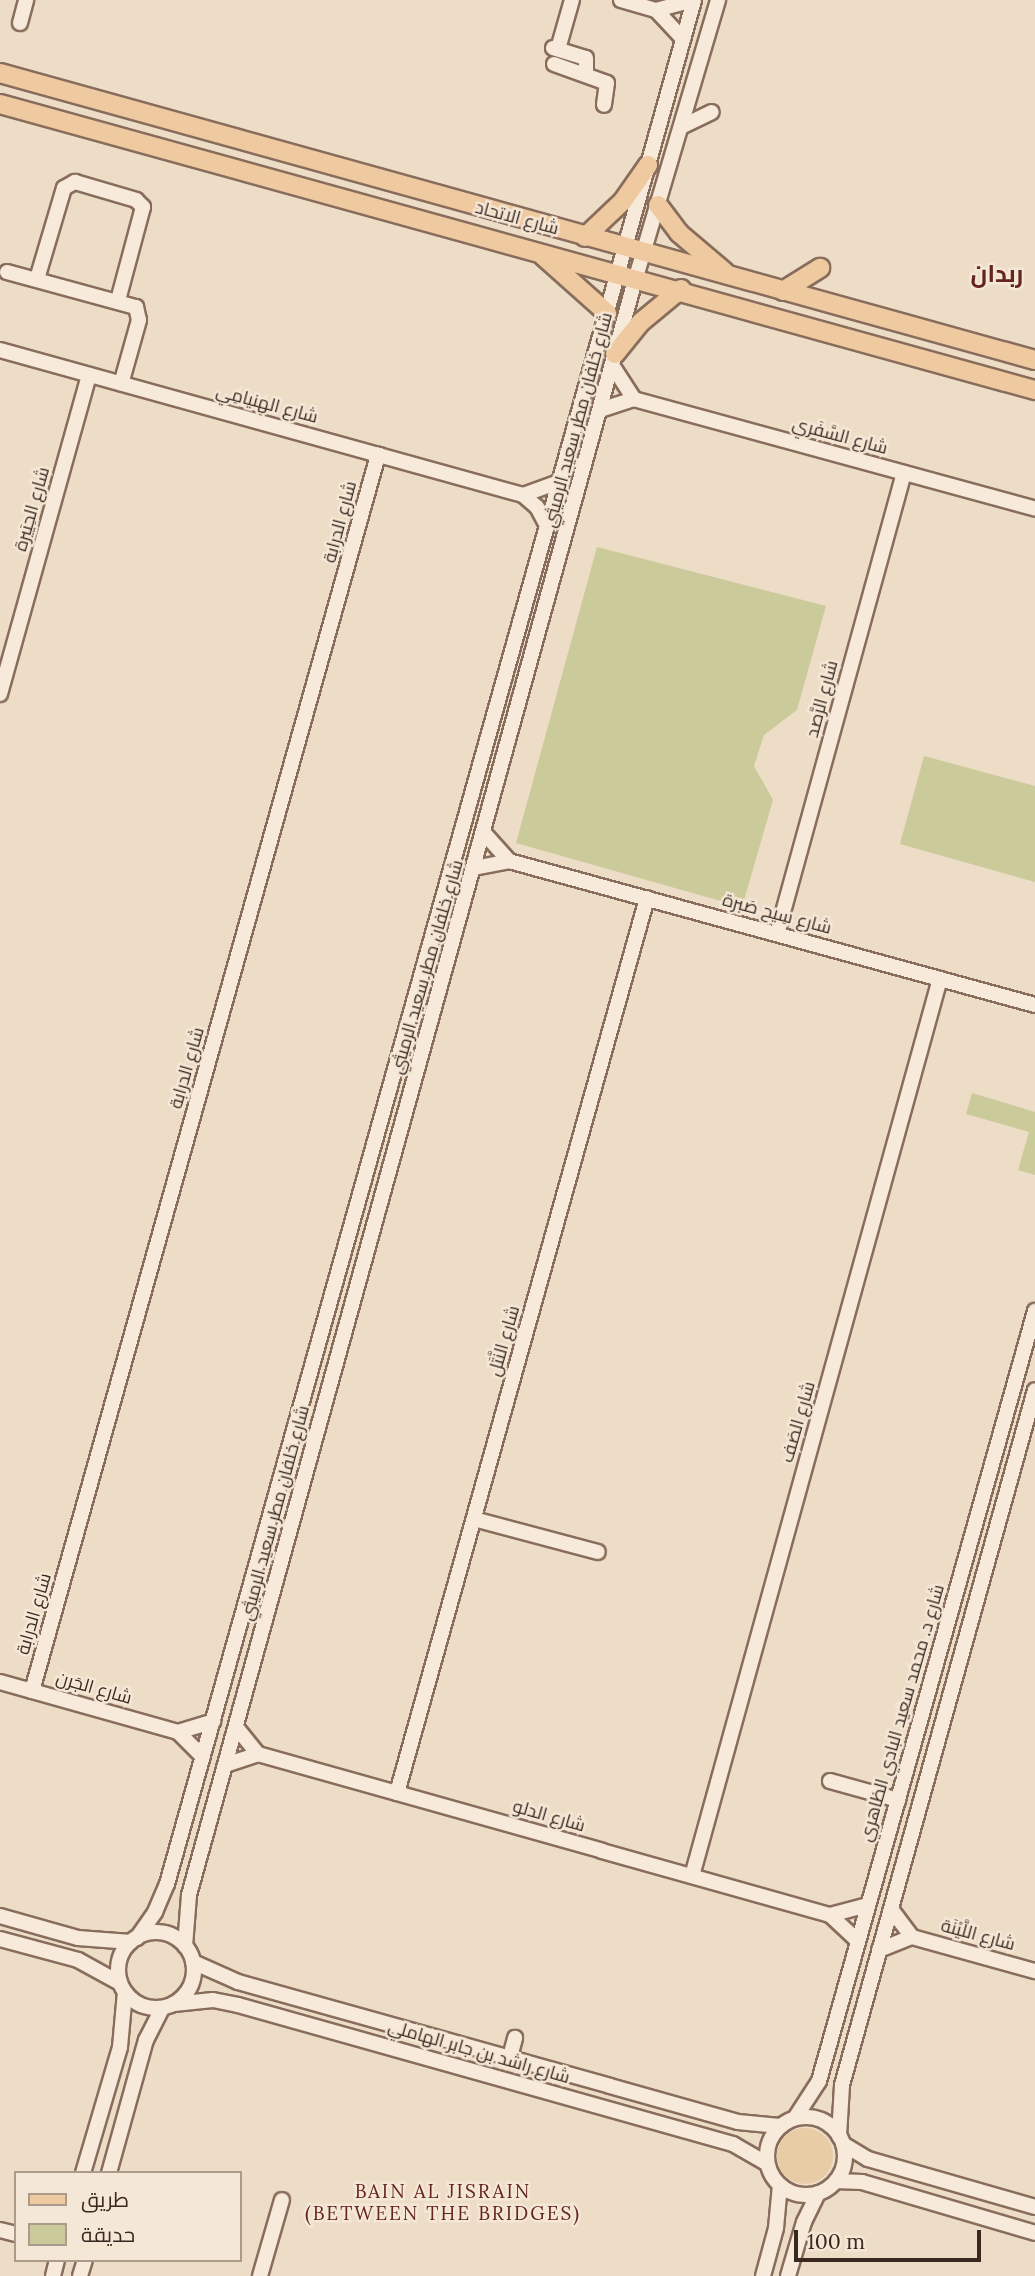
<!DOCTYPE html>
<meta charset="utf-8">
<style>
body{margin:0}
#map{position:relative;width:1035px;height:2276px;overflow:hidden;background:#eddcc6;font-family:Lora,Cairo,serif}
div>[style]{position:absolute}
.green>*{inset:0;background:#cbca9a}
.sand>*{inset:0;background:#e8cca5}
.round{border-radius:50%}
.roads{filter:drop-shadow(2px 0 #886d5c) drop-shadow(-2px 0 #886d5c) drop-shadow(0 2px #886d5c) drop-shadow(0 -2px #886d5c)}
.minor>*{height:14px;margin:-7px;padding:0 7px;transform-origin:7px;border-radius:7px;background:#f8eada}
.minor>.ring{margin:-7px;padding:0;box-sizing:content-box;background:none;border:14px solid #f8eada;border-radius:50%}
.major>*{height:18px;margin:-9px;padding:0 9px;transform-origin:9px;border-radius:9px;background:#efcaa0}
span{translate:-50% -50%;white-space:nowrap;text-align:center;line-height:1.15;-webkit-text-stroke:5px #f5e7d6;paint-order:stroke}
.street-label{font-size:18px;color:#392820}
.neighbourhood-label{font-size:19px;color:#642420;letter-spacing:2px}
.district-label{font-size:24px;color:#642420;font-weight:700}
.legend{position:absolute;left:14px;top:2171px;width:228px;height:91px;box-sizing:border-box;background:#f5e7d6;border:2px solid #aa9b8d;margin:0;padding:9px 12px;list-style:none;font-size:21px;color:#392820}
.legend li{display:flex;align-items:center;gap:14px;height:35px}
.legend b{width:35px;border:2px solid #aa9b8d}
.scale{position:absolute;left:794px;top:2230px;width:187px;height:32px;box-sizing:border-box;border:4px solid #392820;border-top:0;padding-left:9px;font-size:21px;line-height:24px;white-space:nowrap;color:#392820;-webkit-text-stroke:5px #f5e7d6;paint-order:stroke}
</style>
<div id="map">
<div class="green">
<div style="clip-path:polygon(597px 547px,826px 606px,797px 710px,764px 735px,754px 766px,773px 800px,742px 907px,516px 843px)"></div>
<div style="clip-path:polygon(924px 756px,1035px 786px,1035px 882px,900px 844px)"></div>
<div style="clip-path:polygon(972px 1093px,1035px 1112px,1035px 1175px,1018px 1170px,1029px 1132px,966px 1114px)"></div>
</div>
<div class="sand">
<div class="round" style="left:777px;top:2128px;width:56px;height:56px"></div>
</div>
<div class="roads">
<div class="minor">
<div style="left:621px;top:0;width:36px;rotate:16deg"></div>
<div style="left:656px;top:10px;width:40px;rotate:47deg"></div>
<div style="left:656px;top:10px;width:38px;rotate:-15deg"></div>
<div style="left:20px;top:23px;width:24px;rotate:-75deg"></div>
<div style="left:553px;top:48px;width:34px;rotate:17deg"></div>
<div style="left:586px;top:58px;width:17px;rotate:90deg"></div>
<div style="left:558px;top:49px;width:51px;rotate:-74.1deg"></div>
<div style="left:554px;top:64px;width:56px;rotate:19.7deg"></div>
<div style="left:607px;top:83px;width:22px;rotate:98deg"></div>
<div style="left:681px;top:127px;width:34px;rotate:-26deg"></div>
<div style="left:7px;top:272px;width:134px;rotate:15.2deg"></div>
<div style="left:136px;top:307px;width:13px;rotate:77deg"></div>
<div style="left:139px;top:320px;width:66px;rotate:105.7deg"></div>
<div style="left:37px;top:279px;width:95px;rotate:-73.5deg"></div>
<div style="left:64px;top:188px;width:13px;rotate:-29deg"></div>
<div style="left:75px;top:182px;width:64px;rotate:16.4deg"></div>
<div style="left:136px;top:200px;width:10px;rotate:45deg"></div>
<div style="left:143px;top:207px;width:96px;rotate:105deg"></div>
<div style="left:0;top:350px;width:543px;rotate:15.5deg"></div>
<div style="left:523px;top:495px;width:38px;rotate:-20deg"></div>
<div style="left:612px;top:365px;width:40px;rotate:57.1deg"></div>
<div style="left:600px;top:410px;width:36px;rotate:-18deg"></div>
<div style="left:634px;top:399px;width:416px;rotate:15.3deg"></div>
<div style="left:523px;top:495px;width:18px;rotate:41deg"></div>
<div style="left:537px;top:507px;width:21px;rotate:62deg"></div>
<div style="left:0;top:694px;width:331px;rotate:-74.4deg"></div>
<div style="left:484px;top:833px;width:38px;rotate:48deg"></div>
<div style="left:474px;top:868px;width:36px;rotate:-11deg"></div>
<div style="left:509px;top:861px;width:545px;rotate:15.31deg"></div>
<div style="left:777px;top:934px;width:478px;rotate:-74.6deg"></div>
<div style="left:474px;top:1519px;width:128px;rotate:14.9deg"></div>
<div style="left:0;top:1682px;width:185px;rotate:15.7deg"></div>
<div style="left:178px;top:1732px;width:37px;rotate:-17deg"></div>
<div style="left:32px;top:1691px;width:1284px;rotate:-74.36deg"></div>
<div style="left:236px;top:1727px;width:35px;rotate:51deg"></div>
<div style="left:258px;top:1754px;width:357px;rotate:15.7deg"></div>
<div style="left:602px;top:1851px;width:237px;rotate:15.7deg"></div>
<div style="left:830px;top:1915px;width:39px;rotate:-15deg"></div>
<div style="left:178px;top:1732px;width:35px;rotate:45deg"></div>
<div style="left:225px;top:1765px;width:35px;rotate:-18deg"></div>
<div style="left:830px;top:1781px;width:71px;rotate:15.6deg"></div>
<div style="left:397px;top:1793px;width:929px;rotate:-74.39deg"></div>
<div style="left:692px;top:1876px;width:931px;rotate:-74.55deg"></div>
<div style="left:891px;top:1909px;width:35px;rotate:53deg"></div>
<div style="left:912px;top:1937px;width:128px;rotate:15.5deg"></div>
<div style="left:830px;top:1915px;width:38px;rotate:43deg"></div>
<div style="left:0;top:1916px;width:81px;rotate:15.8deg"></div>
<div style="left:78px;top:1938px;width:53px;rotate:4.3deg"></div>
<div class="ring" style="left:118px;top:1932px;width:62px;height:62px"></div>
<div style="left:137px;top:1938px;width:32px;rotate:-55deg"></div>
<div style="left:155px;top:1912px;width:30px;rotate:-67deg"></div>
<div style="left:167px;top:1884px;width:1956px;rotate:-74.37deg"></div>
<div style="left:0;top:1939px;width:81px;rotate:15.1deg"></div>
<div style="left:78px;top:1960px;width:48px;rotate:28.7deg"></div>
<div style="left:185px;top:1946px;width:51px;rotate:-85.5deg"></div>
<div style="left:189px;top:1895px;width:1679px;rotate:-74.56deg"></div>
<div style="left:636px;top:277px;width:289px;rotate:-73.5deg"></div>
<div style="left:879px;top:1950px;width:35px;rotate:-22deg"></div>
<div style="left:193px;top:1962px;width:49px;rotate:24deg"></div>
<div style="left:238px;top:1982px;width:386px;rotate:15.6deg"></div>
<div style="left:610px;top:2086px;width:133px;rotate:15.7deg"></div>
<div style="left:738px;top:2122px;width:42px;rotate:5.4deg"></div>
<div style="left:174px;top:2004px;width:39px;rotate:-6deg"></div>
<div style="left:213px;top:2000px;width:25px;rotate:11deg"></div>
<div style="left:238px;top:2005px;width:514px;rotate:15.69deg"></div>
<div style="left:733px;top:2144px;width:39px;rotate:30deg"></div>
<div style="left:510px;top:2057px;width:20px;rotate:-75deg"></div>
<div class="ring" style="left:767px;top:2117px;width:64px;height:64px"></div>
<div style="left:795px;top:2118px;width:44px;rotate:-57deg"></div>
<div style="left:819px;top:2081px;width:800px;rotate:-74.33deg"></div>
<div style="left:839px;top:2136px;width:51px;rotate:-86.6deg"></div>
<div style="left:842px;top:2085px;width:721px;rotate:-74.48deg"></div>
<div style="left:843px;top:2144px;width:29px;rotate:31deg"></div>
<div style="left:868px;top:2159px;width:174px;rotate:16deg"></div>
<div style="left:83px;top:2173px;width:131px;rotate:-73.6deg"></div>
<div style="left:120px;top:2047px;width:55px;rotate:-84.8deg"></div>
<div style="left:109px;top:2173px;width:138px;rotate:-74.5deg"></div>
<div style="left:146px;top:2040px;width:36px;rotate:-63deg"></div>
<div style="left:836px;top:2181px;width:26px;rotate:2deg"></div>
<div style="left:862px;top:2182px;width:180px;rotate:16.4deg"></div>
<div style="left:0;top:2230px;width:16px;rotate:14deg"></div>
<div style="left:53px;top:2276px;width:16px;rotate:-76deg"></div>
<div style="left:80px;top:2276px;width:17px;rotate:-73deg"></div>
<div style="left:260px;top:2276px;width:79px;rotate:-73.9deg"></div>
<div style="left:763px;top:2276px;width:50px;rotate:-74.8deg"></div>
<div style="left:776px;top:2228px;width:43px;rotate:-84.7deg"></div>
<div style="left:788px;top:2276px;width:56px;rotate:-73.5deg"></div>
<div style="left:804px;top:2222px;width:32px;rotate:-64deg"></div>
</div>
<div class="major">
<div style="left:0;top:73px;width:1074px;rotate:15.5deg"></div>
<div style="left:0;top:104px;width:1074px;rotate:15.45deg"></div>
<div style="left:658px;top:205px;width:35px;rotate:53deg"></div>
<div style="left:679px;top:233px;width:60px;rotate:40.3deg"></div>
<div style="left:585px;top:237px;width:52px;rotate:-43.5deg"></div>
<div style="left:623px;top:201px;width:44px;rotate:-55.2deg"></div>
<div style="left:543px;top:256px;width:86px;rotate:41.7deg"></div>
<div style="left:783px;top:291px;width:44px;rotate:-31.9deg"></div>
<div style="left:615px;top:354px;width:41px;rotate:-50.9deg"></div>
<div style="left:641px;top:322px;width:52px;rotate:-39.5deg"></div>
</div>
</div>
<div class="street-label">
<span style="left:517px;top:218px;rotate:15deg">شارع الاتحاد</span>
<span style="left:267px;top:404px;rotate:15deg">شارع الهِنيامِي</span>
<span style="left:578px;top:420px;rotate:-75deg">شارع خلفان مطر سعيد الرميثي</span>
<span style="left:840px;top:436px;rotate:15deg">شارع السَّفَري</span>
<span style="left:32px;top:509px;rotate:-74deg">شارع الحِيَيرة</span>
<span style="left:340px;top:522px;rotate:-75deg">شارع الدرابة</span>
<span style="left:822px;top:699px;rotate:-75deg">شارع الرَّصد</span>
<span style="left:777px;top:914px;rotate:15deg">شارع سِيح صَبرة</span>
<span style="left:427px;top:967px;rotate:-74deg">شارع خلفان مطر سعيد الرميثي</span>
<span style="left:187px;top:1068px;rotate:-74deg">شارع الدرابة</span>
<span style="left:504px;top:1341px;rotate:-74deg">شارع النَّتَل</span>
<span style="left:798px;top:1422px;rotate:-74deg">شارع الصَف</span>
<span style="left:275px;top:1513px;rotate:-75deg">شارع خلفان مطر سعيد الرميثي</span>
<span style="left:34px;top:1614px;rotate:-74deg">شارع الدرابة</span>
<span style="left:94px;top:1688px;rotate:16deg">شارع الجَرن</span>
<span style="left:902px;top:1713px;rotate:-74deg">شارع د. محمد سعيد البادي الظاهري</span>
<span style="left:549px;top:1816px;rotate:16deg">شارع الدلو</span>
<span style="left:978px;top:1935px;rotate:15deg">شارع اللَّيْنَة</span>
<span style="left:479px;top:2052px;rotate:16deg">شارع راشد بن جابر الهاملي</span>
</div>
<div class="neighbourhood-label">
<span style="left:443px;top:2203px">BAIN AL JISRAIN<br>(BETWEEN THE BRIDGES)</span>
</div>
<div class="district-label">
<span style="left:997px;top:274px">ربدان</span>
</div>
<ul class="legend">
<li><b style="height:9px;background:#efcaa0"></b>طريق</li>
<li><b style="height:19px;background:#cbca9a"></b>حديقة</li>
</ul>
<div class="scale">100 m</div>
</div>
